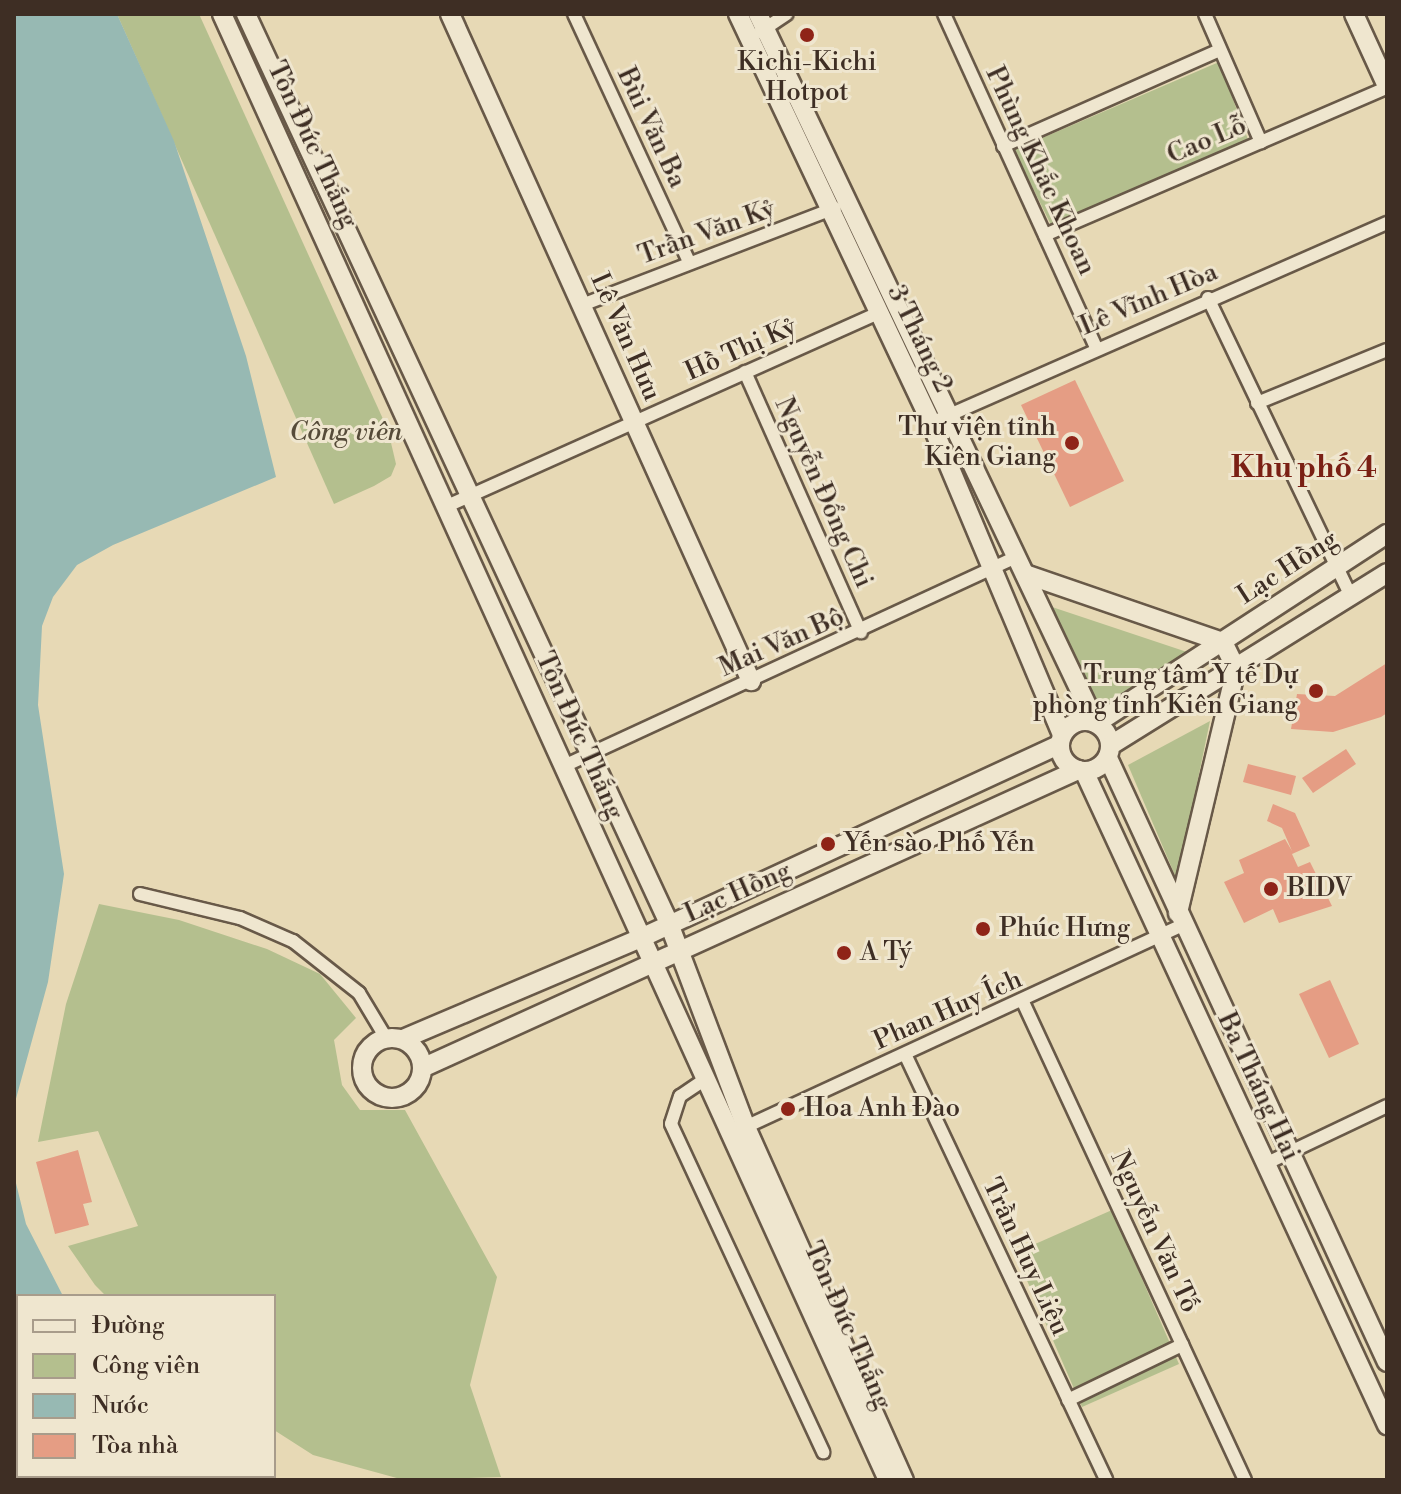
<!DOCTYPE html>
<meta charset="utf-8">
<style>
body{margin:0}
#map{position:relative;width:1401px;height:1494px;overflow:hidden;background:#e7d9b5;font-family:"Libre Bodoni",serif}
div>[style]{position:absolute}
.green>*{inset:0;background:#b4bf8e}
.water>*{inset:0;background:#97b9b3}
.building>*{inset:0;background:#e59d84}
.roads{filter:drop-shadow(2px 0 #685948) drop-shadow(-2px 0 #685948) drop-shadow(0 2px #685948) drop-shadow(0 -2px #685948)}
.street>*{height:12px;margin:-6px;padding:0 6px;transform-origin:6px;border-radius:6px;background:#efe6cf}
.secondary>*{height:18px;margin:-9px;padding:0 9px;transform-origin:9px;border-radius:9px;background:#efe6cf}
.secondary>.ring{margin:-9px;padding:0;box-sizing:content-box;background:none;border:18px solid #efe6cf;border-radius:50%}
.dots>*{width:22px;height:22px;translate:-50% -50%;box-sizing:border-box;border:4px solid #efe6cf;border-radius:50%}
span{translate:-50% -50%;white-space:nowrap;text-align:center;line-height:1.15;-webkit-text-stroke:6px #efe6cf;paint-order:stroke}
.poi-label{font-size:26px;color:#3e2e24}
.right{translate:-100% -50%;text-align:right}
.left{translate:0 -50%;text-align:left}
.street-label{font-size:26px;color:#3e2e24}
.park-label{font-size:26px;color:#564b39;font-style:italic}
.quarter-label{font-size:30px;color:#7a1f14;font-weight:700}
.frame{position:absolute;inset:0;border:16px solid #3e2e24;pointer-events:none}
.legend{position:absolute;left:16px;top:1294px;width:260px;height:184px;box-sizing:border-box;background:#efe6cf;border:2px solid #a89c8b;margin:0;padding:10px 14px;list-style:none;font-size:24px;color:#3e2e24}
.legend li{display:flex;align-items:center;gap:16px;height:40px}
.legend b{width:40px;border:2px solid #a89c8b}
</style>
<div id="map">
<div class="green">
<div style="clip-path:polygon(117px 14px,199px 14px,388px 430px,396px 464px,391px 476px,374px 486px,334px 504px)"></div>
<div style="clip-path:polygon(1219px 62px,1250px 145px,1053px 229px,1014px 150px)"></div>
<div style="clip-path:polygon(1046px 605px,1190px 653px,1097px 712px)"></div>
<div style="clip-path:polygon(1210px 721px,1177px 880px,1128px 765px)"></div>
<div style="clip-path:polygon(99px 904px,179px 920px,267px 949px,320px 974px,356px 1018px,334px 1040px,342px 1085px,360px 1110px,405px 1110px,497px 1277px,470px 1385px,501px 1477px,404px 1480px,313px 1455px,274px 1430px,274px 1296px,106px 1296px,95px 1285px,68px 1246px,138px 1226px,98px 1131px,38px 1142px,66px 1004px)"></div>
<div style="clip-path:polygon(1112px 1210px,1179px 1364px,1082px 1407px,1015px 1253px)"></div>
</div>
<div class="water">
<div style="clip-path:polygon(14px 14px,117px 14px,174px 141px,246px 356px,276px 477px,113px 545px,77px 565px,53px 597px,42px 626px,38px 705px,64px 874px,48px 982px,14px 1106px)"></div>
<div style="clip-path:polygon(14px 1175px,26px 1224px,63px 1296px,18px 1296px,18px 1476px,268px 1480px,14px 1480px)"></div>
</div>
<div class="building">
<div style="clip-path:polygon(1075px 380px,1124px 481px,1070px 507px,1021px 405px)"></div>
<div style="clip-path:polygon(1387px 663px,1387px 713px,1381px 717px,1333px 732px,1291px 729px,1297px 694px,1335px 696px)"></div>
<div style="clip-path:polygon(1346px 749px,1356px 764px,1313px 793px,1302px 778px)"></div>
<div style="clip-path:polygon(1248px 764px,1296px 776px,1291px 795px,1243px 782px)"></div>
<div style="clip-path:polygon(1273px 804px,1295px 813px,1310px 846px,1292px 854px,1298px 867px,1310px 862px,1332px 906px,1279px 923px,1273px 909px,1244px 923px,1224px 882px,1244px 873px,1239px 860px,1285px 839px,1292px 851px,1282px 828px,1267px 821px)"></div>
<div style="clip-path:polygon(1330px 980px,1359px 1044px,1329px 1058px,1299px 994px)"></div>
<div style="clip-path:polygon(78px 1150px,92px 1202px,83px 1204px,89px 1225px,55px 1234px,36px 1162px)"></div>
</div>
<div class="roads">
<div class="street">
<div style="left:574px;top:14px;width:271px;rotate:65.1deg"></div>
<div style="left:944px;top:14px;width:365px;rotate:65.5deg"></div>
<div style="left:1205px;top:14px;width:140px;rotate:66.4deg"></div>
<div style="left:760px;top:32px;width:32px;rotate:-34deg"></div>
<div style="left:1003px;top:146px;width:237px;rotate:-23.9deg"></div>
<div style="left:1045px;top:235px;width:372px;rotate:-23.3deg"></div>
<div style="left:1208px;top:298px;width:329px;rotate:64.4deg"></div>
<div style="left:582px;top:305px;width:271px;rotate:-21deg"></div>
<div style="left:745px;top:372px;width:285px;rotate:66deg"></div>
<div style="left:1257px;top:403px;width:140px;rotate:-22.2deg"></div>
<div style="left:931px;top:423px;width:498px;rotate:-23.7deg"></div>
<div style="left:447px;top:506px;width:472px;rotate:-24.1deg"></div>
<div style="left:564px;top:766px;width:499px;rotate:-24.8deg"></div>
<div style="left:140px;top:894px;width:103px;rotate:13.5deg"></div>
<div style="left:240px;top:918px;width:58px;rotate:23.5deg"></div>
<div style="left:293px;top:941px;width:84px;rotate:38.2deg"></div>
<div style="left:359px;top:993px;width:52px;rotate:59deg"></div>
<div style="left:1023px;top:1002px;width:527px;rotate:65.09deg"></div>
<div style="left:905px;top:1054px;width:471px;rotate:64.7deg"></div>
<div style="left:707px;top:1078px;width:32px;rotate:146deg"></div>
<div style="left:680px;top:1096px;width:29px;rotate:108deg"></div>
<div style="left:671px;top:1124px;width:362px;rotate:65.1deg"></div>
<div style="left:739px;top:1130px;width:488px;rotate:-24.8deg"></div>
<div style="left:1265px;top:1164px;width:135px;rotate:-25.4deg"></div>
<div style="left:1068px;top:1400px;width:127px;rotate:-25.8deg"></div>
</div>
<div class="secondary">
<div style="left:222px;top:14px;width:1610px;rotate:65.57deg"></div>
<div style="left:246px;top:14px;width:1000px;rotate:65.05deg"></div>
<div style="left:668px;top:921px;width:218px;rotate:69.3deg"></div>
<div style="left:745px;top:1125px;width:389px;rotate:65.9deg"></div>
<div style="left:450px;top:14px;width:732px;rotate:65.71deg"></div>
<div style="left:738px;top:14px;width:452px;rotate:64.7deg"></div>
<div style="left:931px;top:423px;width:338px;rotate:67.2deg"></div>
<div style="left:758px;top:14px;width:784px;rotate:64.55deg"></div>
<div style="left:1354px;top:14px;width:79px;rotate:65.4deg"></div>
<div style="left:1025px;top:574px;width:209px;rotate:19deg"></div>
<div style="left:1223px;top:642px;width:30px;rotate:64deg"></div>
<div style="left:1236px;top:669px;width:251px;rotate:103.4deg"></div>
<div class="ring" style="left:1060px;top:721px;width:32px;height:32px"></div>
<div style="left:1097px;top:723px;width:346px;rotate:-33.1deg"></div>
<div style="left:1111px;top:745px;width:325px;rotate:-31.9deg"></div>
<div style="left:1108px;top:758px;width:665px;rotate:65.21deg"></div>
<div style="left:1084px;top:771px;width:721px;rotate:65.14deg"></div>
<div class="ring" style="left:362px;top:1038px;width:42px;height:42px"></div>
<div style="left:403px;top:1039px;width:261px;rotate:-23deg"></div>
<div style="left:643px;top:937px;width:458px;rotate:-24.8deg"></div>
<div style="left:422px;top:1068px;width:721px;rotate:-24.43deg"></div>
</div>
</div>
<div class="dots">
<div style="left:807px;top:35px;background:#8f2418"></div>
<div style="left:1072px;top:443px;background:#8f2418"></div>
<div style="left:1316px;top:691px;background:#8f2418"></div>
<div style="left:828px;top:844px;background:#8f2418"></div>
<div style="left:1271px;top:889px;background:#8f2418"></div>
<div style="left:983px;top:929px;background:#8f2418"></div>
<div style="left:844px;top:953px;background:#8f2418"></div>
<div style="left:788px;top:1109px;background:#8f2418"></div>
</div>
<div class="poi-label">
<span style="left:807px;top:78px">Kichi-Kichi<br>Hotpot</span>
<span class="right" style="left:1056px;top:443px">Thư viện tỉnh<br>Kiên Giang</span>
<span class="right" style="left:1298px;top:691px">Trung tâm Y tế Dự<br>phòng tỉnh Kiên Giang</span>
<span class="left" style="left:844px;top:844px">Yến sào Phố Yến</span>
<span class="left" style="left:1287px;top:889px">BIDV</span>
<span class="left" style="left:999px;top:929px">Phúc Hưng</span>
<span class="left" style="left:860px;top:953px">A Tý</span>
<span class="left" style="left:804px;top:1109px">Hoa Anh Đào</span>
</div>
<div class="street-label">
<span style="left:651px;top:128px;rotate:65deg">Bùi Văn Ba</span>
<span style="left:1207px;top:141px;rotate:-23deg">Cao Lỗ</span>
<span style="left:312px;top:145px;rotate:65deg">Tôn Đức Thắng</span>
<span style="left:1040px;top:171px;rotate:65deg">Phùng Khắc Khoan</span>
<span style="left:707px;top:233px;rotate:-20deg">Trần Văn Kỷ</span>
<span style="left:1149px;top:300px;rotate:-23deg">Lê Vĩnh Hòa</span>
<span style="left:625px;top:337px;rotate:66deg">Lê Văn Hưu</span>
<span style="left:919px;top:339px;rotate:64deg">3 Tháng 2</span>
<span style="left:741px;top:350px;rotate:-24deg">Hồ Thị Kỷ</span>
<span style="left:823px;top:493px;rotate:66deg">Nguyễn Đổng Chi</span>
<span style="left:1288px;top:568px;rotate:-33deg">Lạc Hồng</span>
<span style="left:782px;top:643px;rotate:-24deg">Mai Văn Bộ</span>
<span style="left:579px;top:736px;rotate:66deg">Tôn Đức Thắng</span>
<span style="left:738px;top:893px;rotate:-24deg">Lạc Hồng</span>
<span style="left:948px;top:1011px;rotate:-24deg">Phan Huy Ích</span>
<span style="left:1258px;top:1087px;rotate:65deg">Ba Tháng Hai</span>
<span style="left:1154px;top:1232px;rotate:65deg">Nguyễn Văn Tố</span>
<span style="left:1025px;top:1257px;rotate:65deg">Trần Huy Liệu</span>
<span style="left:847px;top:1326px;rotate:66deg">Tôn Đức Thắng</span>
</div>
<div class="park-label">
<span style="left:346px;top:433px">Công viên</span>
</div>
<div class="quarter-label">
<span style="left:1304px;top:468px">Khu phố 4</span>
</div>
<div class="frame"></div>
<ul class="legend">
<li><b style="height:10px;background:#efe6cf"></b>Đường</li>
<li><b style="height:22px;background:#b4bf8e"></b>Công viên</li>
<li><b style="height:22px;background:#97b9b3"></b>Nước</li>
<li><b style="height:22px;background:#e59d84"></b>Tòa nhà</li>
</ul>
</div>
